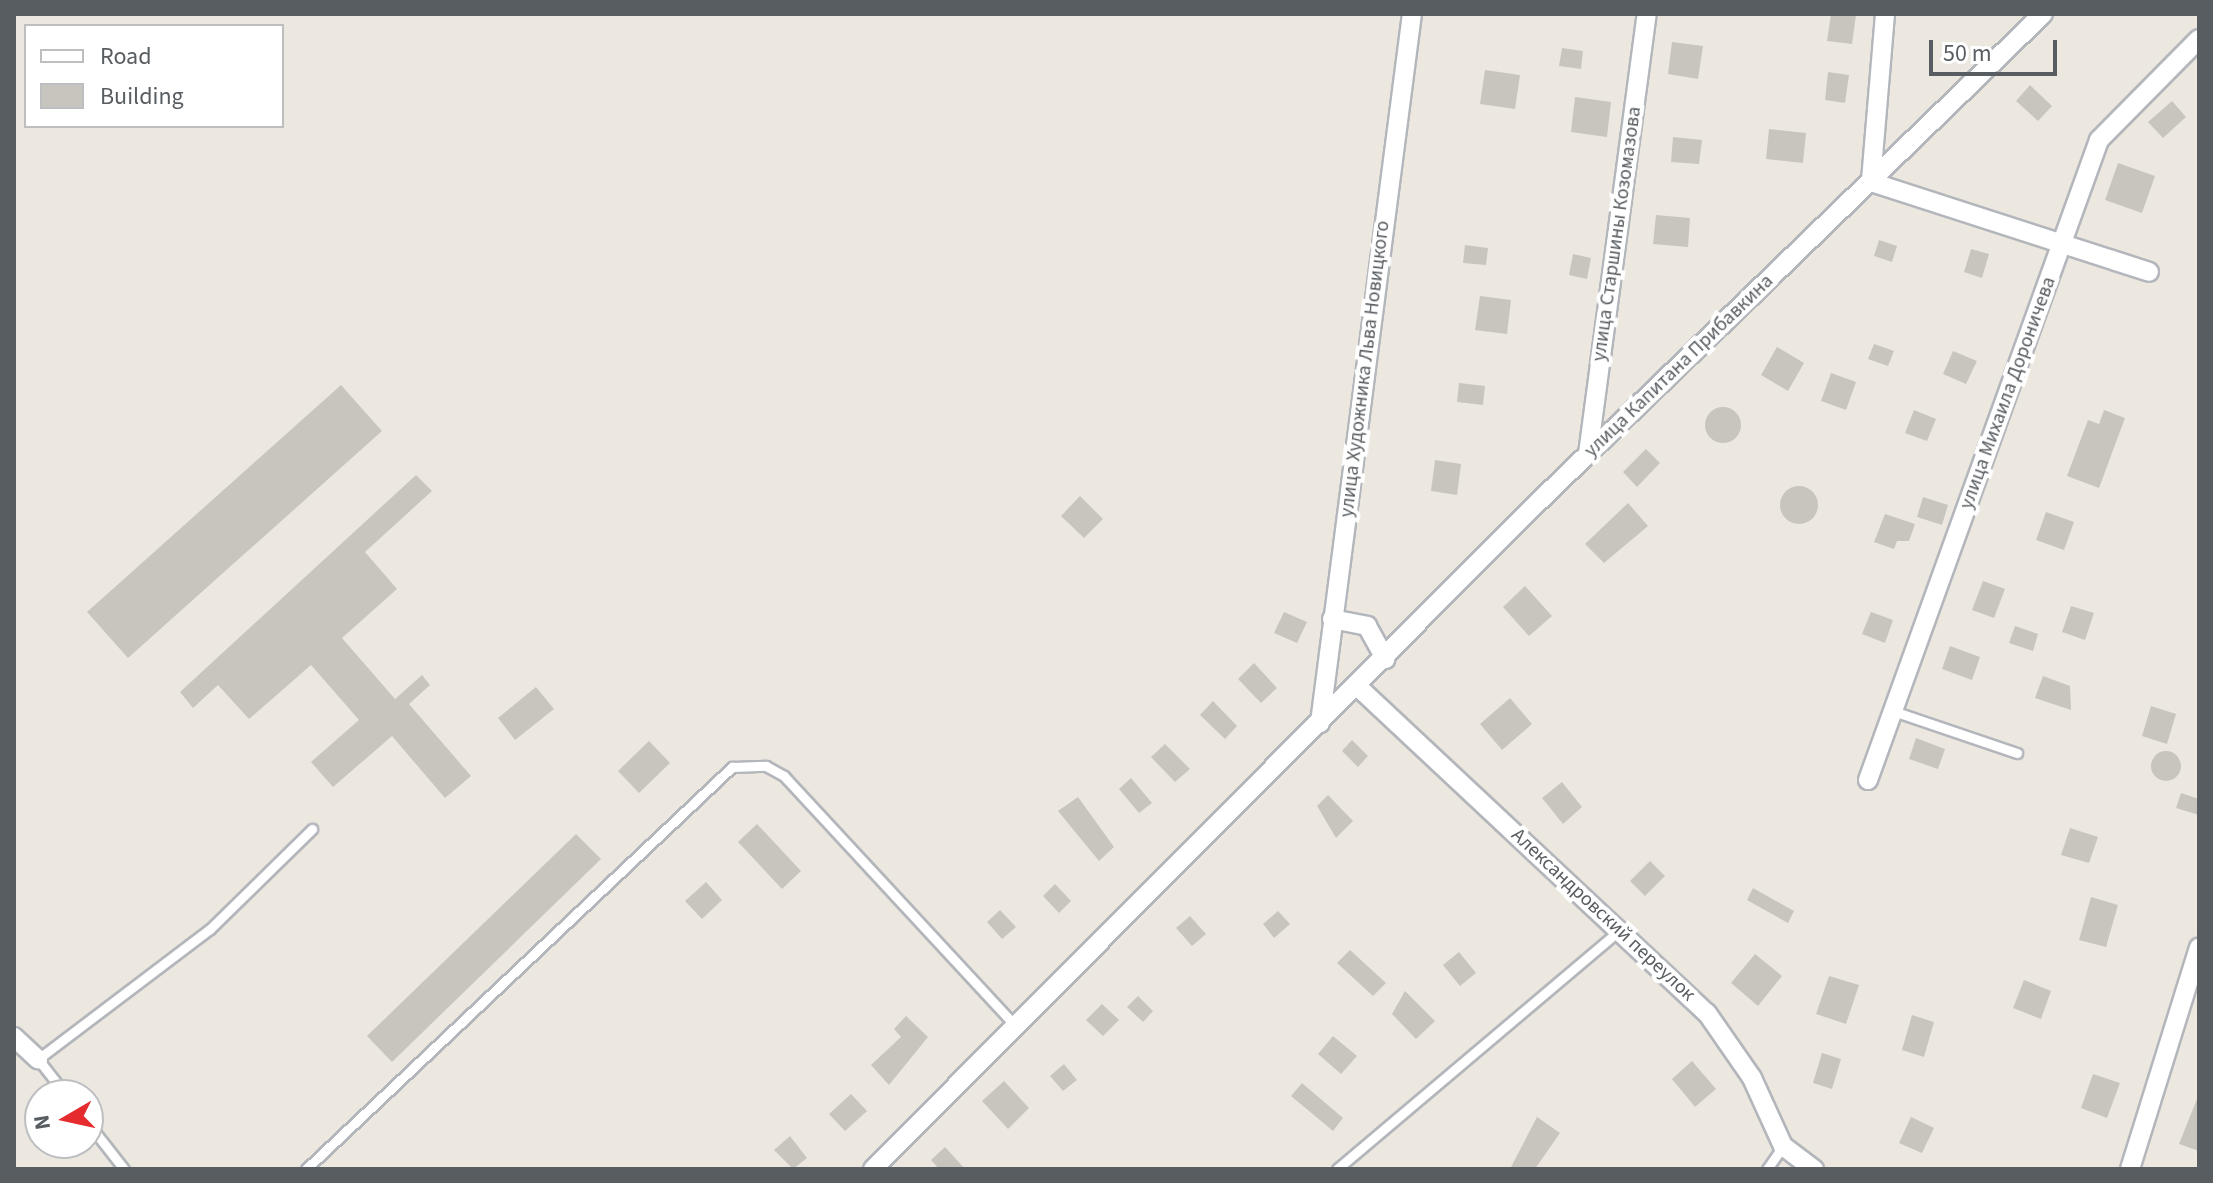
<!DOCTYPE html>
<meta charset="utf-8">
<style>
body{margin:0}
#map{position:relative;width:2213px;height:1183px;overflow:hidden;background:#ece8e0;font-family:"Source Sans 3",sans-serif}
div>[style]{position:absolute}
.building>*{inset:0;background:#c8c5bf}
.round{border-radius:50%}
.roads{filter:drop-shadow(2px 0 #b3b6bb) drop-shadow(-2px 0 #b3b6bb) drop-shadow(0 2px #b3b6bb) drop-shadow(0 -2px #b3b6bb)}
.service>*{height:9px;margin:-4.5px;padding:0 4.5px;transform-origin:4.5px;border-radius:4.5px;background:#fff}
.minor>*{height:18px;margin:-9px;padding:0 9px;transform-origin:9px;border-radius:9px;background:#fff}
span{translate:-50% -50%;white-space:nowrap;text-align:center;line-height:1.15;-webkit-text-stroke:8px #fff;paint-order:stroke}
.street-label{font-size:20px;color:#585d61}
.frame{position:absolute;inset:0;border:16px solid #585d61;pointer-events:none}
.legend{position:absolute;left:24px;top:24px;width:260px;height:104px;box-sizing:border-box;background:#fff;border:2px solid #bcbec0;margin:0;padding:10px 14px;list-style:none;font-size:24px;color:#585d61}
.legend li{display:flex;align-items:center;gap:16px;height:40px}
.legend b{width:40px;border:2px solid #bcbec0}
.north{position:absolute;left:24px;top:1079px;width:80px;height:80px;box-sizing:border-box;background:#fff;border:2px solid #bcbec0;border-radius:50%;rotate:261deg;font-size:22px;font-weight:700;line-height:32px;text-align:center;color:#585d61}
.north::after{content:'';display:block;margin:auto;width:28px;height:36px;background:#e62b2e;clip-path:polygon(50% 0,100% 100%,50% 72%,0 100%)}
.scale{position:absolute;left:1929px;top:40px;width:128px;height:36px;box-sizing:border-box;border:4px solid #585d61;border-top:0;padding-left:10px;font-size:24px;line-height:28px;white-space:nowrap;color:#585d61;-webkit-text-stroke:6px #fff;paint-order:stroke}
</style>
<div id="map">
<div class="building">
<div style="clip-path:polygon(1831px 14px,1856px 15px,1852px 44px,1827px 41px)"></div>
<div style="clip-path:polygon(1672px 42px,1703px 46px,1698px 79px,1668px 74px)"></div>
<div style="clip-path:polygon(1562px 48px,1583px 51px,1581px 69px,1559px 66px)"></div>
<div style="clip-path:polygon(1485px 70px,1520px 75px,1515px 109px,1480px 104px)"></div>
<div style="clip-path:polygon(1828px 72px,1849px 75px,1845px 103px,1825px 100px)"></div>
<div style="clip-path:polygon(2030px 85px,2052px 106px,2038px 121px,2016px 101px)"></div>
<div style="clip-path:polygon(1575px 97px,1611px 102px,1607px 137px,1571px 132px)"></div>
<div style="clip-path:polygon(2172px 101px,2186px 117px,2163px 138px,2148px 122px)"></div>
<div style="clip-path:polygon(1769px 129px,1806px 133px,1803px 163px,1766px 159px)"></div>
<div style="clip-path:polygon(1673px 137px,1702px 140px,1699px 164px,1671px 162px)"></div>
<div style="clip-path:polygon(2118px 163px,2155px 176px,2142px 213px,2105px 200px)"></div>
<div style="clip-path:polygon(1656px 215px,1690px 218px,1688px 247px,1653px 244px)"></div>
<div style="clip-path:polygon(1879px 240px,1897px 246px,1892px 262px,1874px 256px)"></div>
<div style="clip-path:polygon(1465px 245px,1488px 248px,1486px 265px,1463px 263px)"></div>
<div style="clip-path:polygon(1971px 249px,1989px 254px,1982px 278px,1964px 272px)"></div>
<div style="clip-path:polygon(1573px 254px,1591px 258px,1587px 279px,1569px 275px)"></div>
<div style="clip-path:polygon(1480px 296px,1511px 300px,1507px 334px,1475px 330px)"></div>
<div style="clip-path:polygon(1874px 344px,1894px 351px,1888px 366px,1868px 359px)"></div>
<div style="clip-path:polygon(1777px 347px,1804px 363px,1788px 391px,1761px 375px)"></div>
<div style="clip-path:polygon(1953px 351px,1977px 361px,1966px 384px,1943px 374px)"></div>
<div style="clip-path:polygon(1831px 373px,1856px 382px,1846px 410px,1821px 401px)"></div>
<div style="clip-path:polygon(1459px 383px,1485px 386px,1483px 405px,1457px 402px)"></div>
<div style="clip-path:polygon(341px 385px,382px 431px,128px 658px,87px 612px)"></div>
<div class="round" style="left:1705px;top:407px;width:36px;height:36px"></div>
<div style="clip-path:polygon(1914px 410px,1936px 419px,1927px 441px,1905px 433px)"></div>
<div style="clip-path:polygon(2104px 410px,2125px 418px,2099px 488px,2067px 476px,2088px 420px,2099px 424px)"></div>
<div style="clip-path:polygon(1646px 449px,1660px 463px,1637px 487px,1623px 472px)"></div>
<div style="clip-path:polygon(1435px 460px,1461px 464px,1457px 495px,1431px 491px)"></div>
<div style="clip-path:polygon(416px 475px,432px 491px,365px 552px,397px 589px,342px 638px,395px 699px,422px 675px,430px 685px,409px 704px,471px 776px,445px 798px,392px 736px,333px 787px,311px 762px,359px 720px,311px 665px,249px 719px,218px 685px,193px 708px,180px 692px)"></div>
<div class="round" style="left:1780px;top:486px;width:38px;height:38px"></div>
<div style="clip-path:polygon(1080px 496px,1103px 519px,1084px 538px,1061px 516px)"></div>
<div style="clip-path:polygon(1923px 497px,1948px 505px,1942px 525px,1917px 517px)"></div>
<div style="clip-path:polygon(1628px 503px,1648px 526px,1604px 563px,1585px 544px)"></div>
<div style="clip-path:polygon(2046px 512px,2074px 522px,2064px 550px,2036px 540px)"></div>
<div style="clip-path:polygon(1885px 514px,1915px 524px,1909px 541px,1897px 541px,1894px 549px,1874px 542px)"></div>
<div style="clip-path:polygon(1983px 581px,2005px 589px,1994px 618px,1972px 610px)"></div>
<div style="clip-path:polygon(1525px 586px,1552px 616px,1529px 636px,1503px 607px)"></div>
<div style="clip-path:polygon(2071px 606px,2094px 613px,2085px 640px,2062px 632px)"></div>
<div style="clip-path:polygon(1284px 612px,1307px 622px,1297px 643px,1274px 633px)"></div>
<div style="clip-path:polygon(1871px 612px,1893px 620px,1885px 643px,1862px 634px)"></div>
<div style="clip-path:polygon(2015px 626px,2038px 634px,2033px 651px,2009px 643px)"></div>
<div style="clip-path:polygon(1950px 646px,1980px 657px,1972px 680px,1942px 669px)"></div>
<div style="clip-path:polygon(1254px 663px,1277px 688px,1261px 703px,1238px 679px)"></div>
<div style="clip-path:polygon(2043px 676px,2070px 686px,2071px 710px,2035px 698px)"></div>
<div style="clip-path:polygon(536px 687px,554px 709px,515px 740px,498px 718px)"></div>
<div style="clip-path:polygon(1510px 698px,1532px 724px,1502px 750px,1480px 724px)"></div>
<div style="clip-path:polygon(1213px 701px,1237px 726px,1225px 739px,1200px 715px)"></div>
<div style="clip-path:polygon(2151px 706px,2176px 714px,2167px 744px,2142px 736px)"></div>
<div style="clip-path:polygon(1916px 738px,1945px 749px,1938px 769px,1909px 759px)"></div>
<div style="clip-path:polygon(1352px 740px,1368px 756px,1358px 767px,1342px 751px)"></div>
<div style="clip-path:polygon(649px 741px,670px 763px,639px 793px,618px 771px)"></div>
<div style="clip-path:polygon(1165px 744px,1190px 769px,1175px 782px,1151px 757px)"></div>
<div class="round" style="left:2151px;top:751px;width:30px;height:30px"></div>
<div style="clip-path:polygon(1131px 778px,1152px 803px,1139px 813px,1119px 789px)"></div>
<div style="clip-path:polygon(1562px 782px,1582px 807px,1563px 824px,1542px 798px)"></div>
<div style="clip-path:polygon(2181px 793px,2199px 799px,2199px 815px,2176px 808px)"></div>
<div style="clip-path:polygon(1328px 795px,1353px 821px,1336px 838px,1317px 806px)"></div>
<div style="clip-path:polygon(1078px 797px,1114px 847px,1099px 861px,1058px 811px)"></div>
<div style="clip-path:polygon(757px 824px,801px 871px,782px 889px,738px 842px)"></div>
<div style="clip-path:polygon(2070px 828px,2098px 837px,2089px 863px,2061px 855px)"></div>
<div style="clip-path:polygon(576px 834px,601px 859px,392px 1062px,367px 1036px)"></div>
<div style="clip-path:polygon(1650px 861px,1665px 876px,1645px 896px,1630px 881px)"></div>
<div style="clip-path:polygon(706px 882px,722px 900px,702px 919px,685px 901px)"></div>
<div style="clip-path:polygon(1055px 884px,1071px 901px,1059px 913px,1043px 896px)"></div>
<div style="clip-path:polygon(1753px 888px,1794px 911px,1788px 923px,1747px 900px)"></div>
<div style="clip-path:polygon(2091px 897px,2118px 905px,2106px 947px,2079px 940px)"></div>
<div style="clip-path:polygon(1000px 910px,1016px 927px,1002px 939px,987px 922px)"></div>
<div style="clip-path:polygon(1278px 911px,1290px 924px,1274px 938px,1263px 924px)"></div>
<div style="clip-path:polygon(1190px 916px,1206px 934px,1192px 946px,1176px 928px)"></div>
<div style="clip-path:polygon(1350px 950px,1386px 983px,1373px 996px,1337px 963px)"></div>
<div style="clip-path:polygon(1459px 952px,1476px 973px,1460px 986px,1443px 965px)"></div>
<div style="clip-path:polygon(1755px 954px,1782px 976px,1758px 1006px,1731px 983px)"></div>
<div style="clip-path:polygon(1829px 976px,1859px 985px,1846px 1024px,1816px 1014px)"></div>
<div style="clip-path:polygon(2024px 980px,2051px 991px,2041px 1019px,2013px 1008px)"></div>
<div style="clip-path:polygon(1405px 991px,1435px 1021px,1416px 1039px,1392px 1014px)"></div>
<div style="clip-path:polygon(1138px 996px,1153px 1011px,1143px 1022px,1127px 1007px)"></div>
<div style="clip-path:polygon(1102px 1004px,1119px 1020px,1103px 1036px,1086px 1020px)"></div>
<div style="clip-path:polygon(1912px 1015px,1934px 1022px,1924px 1057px,1902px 1050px)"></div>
<div style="clip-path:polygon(906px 1016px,928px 1037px,889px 1085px,871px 1065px,901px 1037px,894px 1029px)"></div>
<div style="clip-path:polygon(1333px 1036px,1357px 1056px,1341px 1074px,1318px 1054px)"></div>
<div style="clip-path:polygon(1822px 1053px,1841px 1059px,1832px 1089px,1813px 1083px)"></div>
<div style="clip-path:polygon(1692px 1061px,1716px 1089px,1695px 1107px,1672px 1079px)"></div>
<div style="clip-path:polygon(1064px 1064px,1077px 1080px,1063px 1091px,1050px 1076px)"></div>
<div style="clip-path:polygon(2093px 1074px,2120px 1083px,2107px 1118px,2081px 1108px)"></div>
<div style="clip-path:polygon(1004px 1081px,1029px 1108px,1008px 1129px,982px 1101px)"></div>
<div style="clip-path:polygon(1302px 1083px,1343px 1118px,1333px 1131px,1291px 1096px)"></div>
<div style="clip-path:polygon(851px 1094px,867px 1111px,845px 1131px,829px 1114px)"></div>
<div style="clip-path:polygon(2199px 1094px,2199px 1151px,2179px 1144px)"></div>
<div style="clip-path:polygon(1537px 1117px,1560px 1133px,1535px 1169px,1510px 1169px)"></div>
<div style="clip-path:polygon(1911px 1117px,1934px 1128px,1922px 1153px,1899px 1143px)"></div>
<div style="clip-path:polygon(790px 1136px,807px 1158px,793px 1169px,774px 1150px)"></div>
<div style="clip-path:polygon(945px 1147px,965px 1169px,939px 1169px,931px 1160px)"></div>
</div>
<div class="roads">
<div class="service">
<div style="left:1893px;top:711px;width:131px;rotate:18.7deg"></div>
<div style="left:66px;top:1095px;width:46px;rotate:-127.9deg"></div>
<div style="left:38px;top:1059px;width:216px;rotate:-37.1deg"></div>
<div style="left:210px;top:929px;width:143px;rotate:-44.4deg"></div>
<div style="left:88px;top:1123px;width:58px;rotate:52deg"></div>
<div style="left:306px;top:1169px;width:586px;rotate:-43.34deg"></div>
<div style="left:732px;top:767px;width:34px;rotate:-2deg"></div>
<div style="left:766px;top:766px;width:21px;rotate:29deg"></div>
<div style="left:784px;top:776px;width:338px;rotate:47.2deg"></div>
<div style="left:1337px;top:1169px;width:370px;rotate:-40.2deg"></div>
<div style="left:1767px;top:1169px;width:28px;rotate:-55deg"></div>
</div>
<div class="minor">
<div style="left:1885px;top:14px;width:169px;rotate:94.8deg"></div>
<div style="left:1871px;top:182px;width:292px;rotate:17.9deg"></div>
<div style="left:1588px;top:454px;width:444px;rotate:-82.4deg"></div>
<div style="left:1332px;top:619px;width:36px;rotate:11deg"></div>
<div style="left:1367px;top:626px;width:38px;rotate:61deg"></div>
<div style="left:1357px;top:686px;width:479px;rotate:43.1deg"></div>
<div style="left:1707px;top:1013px;width:79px;rotate:55.3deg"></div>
<div style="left:1752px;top:1078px;width:75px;rotate:65.5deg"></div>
<div style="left:1783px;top:1146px;width:39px;rotate:37deg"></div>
<div style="left:1320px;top:723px;width:715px;rotate:-82.61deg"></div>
<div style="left:1868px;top:780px;width:680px;rotate:-70.15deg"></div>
<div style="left:2099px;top:140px;width:142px;rotate:-45.3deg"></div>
<div style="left:14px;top:1037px;width:33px;rotate:43deg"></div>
<div style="left:873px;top:1169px;width:932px;rotate:-45.09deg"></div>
<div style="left:1531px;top:509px;width:712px;rotate:-44.03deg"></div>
<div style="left:2130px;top:1169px;width:232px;rotate:-72.7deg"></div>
</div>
</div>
<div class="street-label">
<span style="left:1617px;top:234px;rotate:-82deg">улица Старшины Козомазова</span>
<span style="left:1679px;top:366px;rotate:-44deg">улица Капитана Прибавкина</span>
<span style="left:1365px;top:369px;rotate:-83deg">улица Художника Льва Новицкого</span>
<span style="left:2008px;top:393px;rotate:-70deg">улица Михаила Дороничева</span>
<span style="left:1603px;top:915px;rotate:43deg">Александровский переулок</span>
</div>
<div class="frame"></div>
<ul class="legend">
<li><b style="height:10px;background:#fff"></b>Road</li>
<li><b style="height:22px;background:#c8c5bf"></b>Building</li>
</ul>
<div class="north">N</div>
<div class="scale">50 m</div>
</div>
